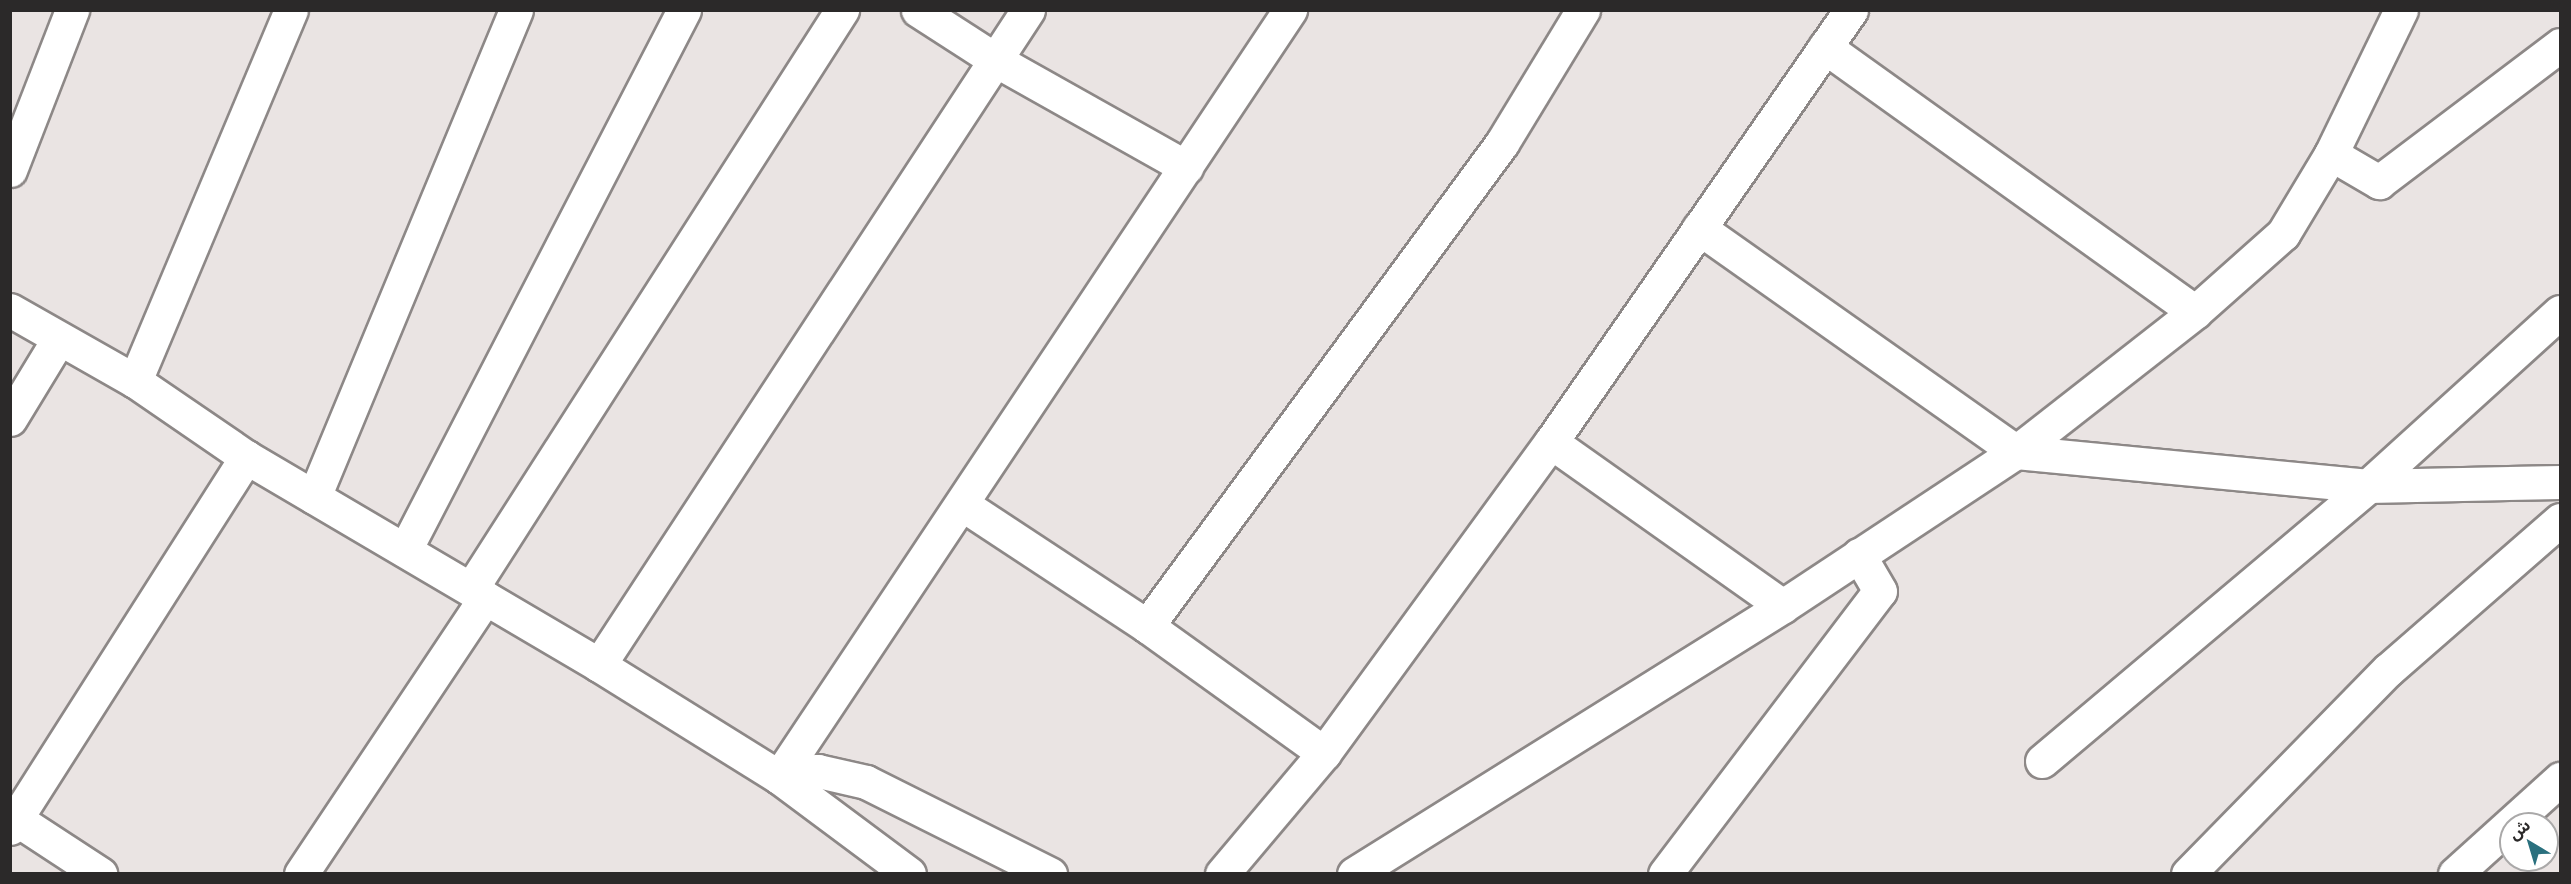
<!DOCTYPE html>
<meta charset="utf-8">
<style>
body{margin:0}
#map{position:relative;width:2571px;height:884px;overflow:hidden;background:#eae4e3;font-family:"Noto Sans","Noto Sans Arabic",sans-serif}
div>[style]{position:absolute}
.roads{filter:drop-shadow(2px 0 #8d8887) drop-shadow(-2px 0 #8d8887) drop-shadow(0 2px #8d8887) drop-shadow(0 -2px #8d8887)}
.minor>*{height:33px;margin:-16.5px;padding:0 16.5px;transform-origin:16.5px;border-radius:16.5px;background:#fff}
.secondary>*{height:33px;margin:-16.5px;padding:0 16.5px;transform-origin:16.5px;border-radius:16.5px;background:#fff}
span{translate:-50% -50%;white-space:nowrap;text-align:center;line-height:1.15;-webkit-text-stroke:6px #fff;paint-order:stroke}
.frame{position:absolute;inset:0;border:12px solid #2b2929;pointer-events:none}
.north{position:absolute;left:2499px;top:812px;width:60px;height:60px;box-sizing:border-box;background:#fff;border:2px solid #aaa9a9;border-radius:50%;rotate:322deg;font-size:16px;font-weight:700;line-height:24px;text-align:center;color:#2b2929}
.north::after{content:'';display:block;margin:auto;width:21px;height:27px;background:#2a707e;clip-path:polygon(50% 0,100% 100%,50% 72%,0 100%)}
</style>
<div id="map">
<div class="roads">
<div class="minor">
<div style="left:918px;top:10px;width:94px;rotate:32.8deg"></div>
<div style="left:997px;top:61px;width:217px;rotate:29.3deg"></div>
<div style="left:1825px;top:47px;width:455px;rotate:35.6deg"></div>
<div style="left:2331px;top:154px;width:56px;rotate:30.3deg"></div>
<div style="left:2379px;top:182px;width:227px;rotate:-37.1deg"></div>
<div style="left:10px;top:170px;width:172px;rotate:-68.8deg"></div>
<div style="left:1699px;top:228px;width:388px;rotate:35.2deg"></div>
<div style="left:2016px;top:452px;width:354px;rotate:5.5deg"></div>
<div style="left:2368px;top:486px;width:192px;rotate:-1.2deg"></div>
<div style="left:135px;top:381px;width:402px;rotate:-67.2deg"></div>
<div style="left:10px;top:419px;width:92px;rotate:-58.7deg"></div>
<div style="left:1551px;top:442px;width:284px;rotate:35.3deg"></div>
<div style="left:314px;top:497px;width:527px;rotate:-67.47deg"></div>
<div style="left:962px;top:504px;width:222px;rotate:33.4deg"></div>
<div style="left:1147px;top:626px;width:218px;rotate:35.7deg"></div>
<div style="left:405px;top:550px;width:608px;rotate:-62.68deg"></div>
<div style="left:471px;top:589px;width:688px;rotate:-57.35deg"></div>
<div style="left:1147px;top:626px;width:599px;rotate:-53.68deg"></div>
<div style="left:1502px;top:143px;width:156px;rotate:-58.7deg"></div>
<div style="left:599px;top:665px;width:783px;rotate:-56.78deg"></div>
<div style="left:2042px;top:761px;width:426px;rotate:-40.1deg"></div>
<div style="left:2368px;top:486px;width:259px;rotate:-42.2deg"></div>
<div style="left:779px;top:777px;width:922px;rotate:-56.33deg"></div>
<div style="left:10px;top:815px;width:108px;rotate:33.2deg"></div>
<div style="left:10px;top:828px;width:440px;rotate:-57.5deg"></div>
<div style="left:301px;top:874px;width:332px;rotate:-56.3deg"></div>
<div style="left:1665px;top:874px;width:355px;rotate:-52.8deg"></div>
<div style="left:1880px;top:591px;width:42px;rotate:-120.3deg"></div>
<div style="left:2188px;top:874px;width:286px;rotate:-45.6deg"></div>
<div style="left:2388px;top:670px;width:228px;rotate:-41.1deg"></div>
<div style="left:2455px;top:874px;width:142px;rotate:-42.1deg"></div>
</div>
<div class="secondary">
<div style="left:10px;top:310px;width:144px;rotate:29.6deg"></div>
<div style="left:135px;top:381px;width:135px;rotate:34.4deg"></div>
<div style="left:246px;top:457px;width:410px;rotate:30.5deg"></div>
<div style="left:599px;top:665px;width:212px;rotate:31.9deg"></div>
<div style="left:779px;top:777px;width:162px;rotate:36.7deg"></div>
<div style="left:779px;top:777px;width:39px;rotate:-9deg"></div>
<div style="left:818px;top:771px;width:49px;rotate:12.9deg"></div>
<div style="left:866px;top:782px;width:206px;rotate:26.6deg"></div>
<div style="left:1222px;top:874px;width:158px;rotate:-49.9deg"></div>
<div style="left:1324px;top:753px;width:385px;rotate:-53.9deg"></div>
<div style="left:1551px;top:442px;width:526px;rotate:-55.22deg"></div>
<div style="left:1354px;top:874px;width:506px;rotate:-31.99deg"></div>
<div style="left:1783px;top:606px;width:279px;rotate:-33.5deg"></div>
<div style="left:2016px;top:452px;width:227px;rotate:-38deg"></div>
<div style="left:2195px;top:312px;width:118px;rotate:-41.6deg"></div>
<div style="left:2283px;top:234px;width:93px;rotate:-59deg"></div>
<div style="left:2331px;top:154px;width:160px;rotate:-64.1deg"></div>
</div>
</div>
<div class="frame"></div>
<div class="north">ش</div>
</div>
